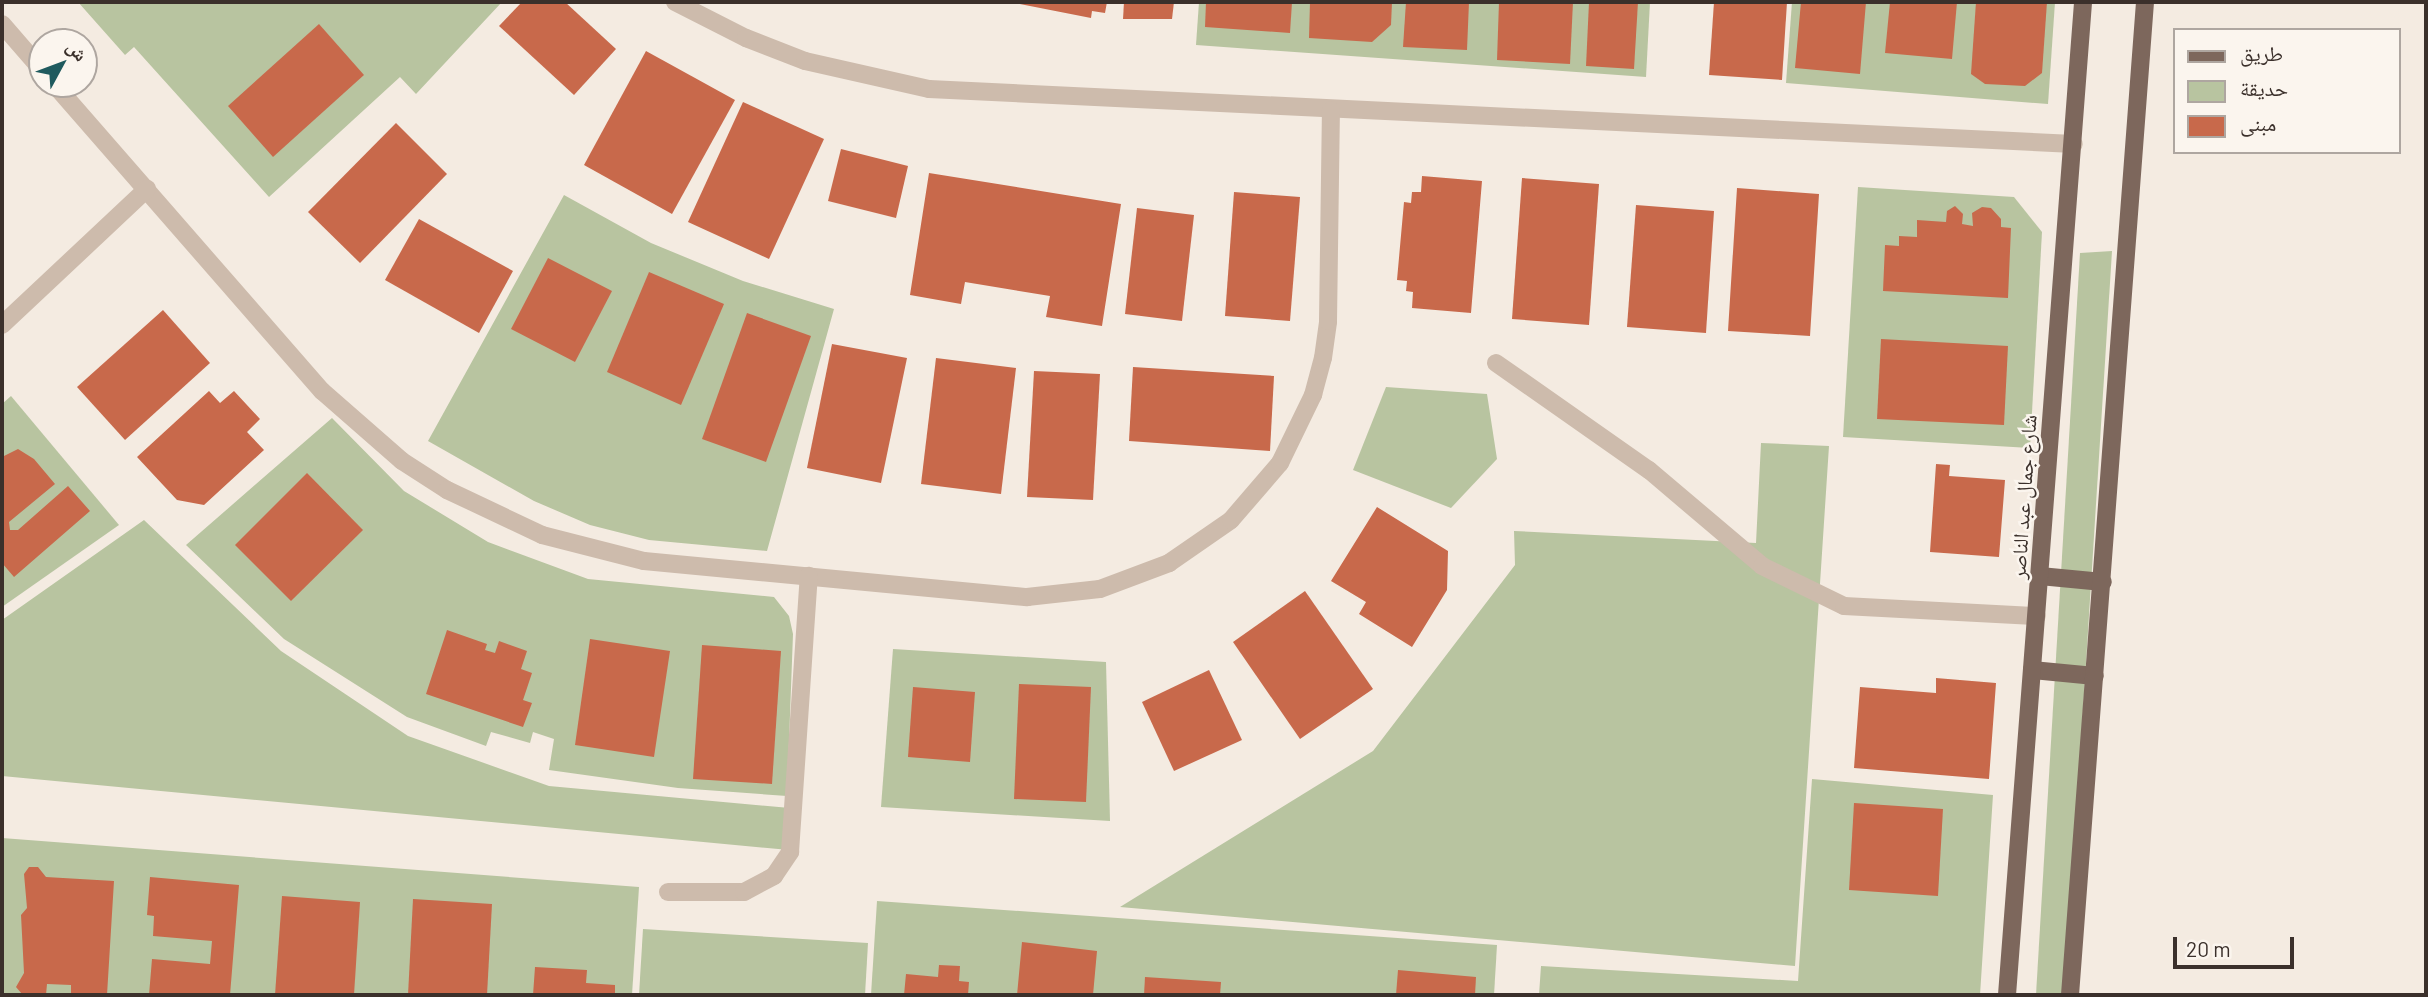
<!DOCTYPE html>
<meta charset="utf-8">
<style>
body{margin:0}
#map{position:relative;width:2428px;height:997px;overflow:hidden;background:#f4ebe1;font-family:Barlow,"Noto Naskh Arabic",sans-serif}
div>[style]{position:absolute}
.green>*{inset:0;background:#b8c4a0}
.building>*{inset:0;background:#c8694b}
.minor>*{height:18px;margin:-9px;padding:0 9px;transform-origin:9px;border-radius:9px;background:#cdbbac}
.major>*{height:18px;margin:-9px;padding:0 9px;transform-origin:9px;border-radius:9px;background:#7d675c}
span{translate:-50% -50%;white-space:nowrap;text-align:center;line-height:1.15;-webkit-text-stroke:5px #fbf5ee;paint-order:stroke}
.street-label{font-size:21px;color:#3b302b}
.frame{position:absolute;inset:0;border:4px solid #3b302b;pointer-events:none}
.legend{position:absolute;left:2173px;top:28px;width:228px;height:126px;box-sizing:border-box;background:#fbf5ee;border:2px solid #aea6a0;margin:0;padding:9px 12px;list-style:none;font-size:21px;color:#3b302b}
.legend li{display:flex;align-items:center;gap:14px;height:35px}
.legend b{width:35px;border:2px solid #aea6a0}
.north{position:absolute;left:28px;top:28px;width:70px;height:70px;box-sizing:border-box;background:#fbf5ee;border:2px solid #aea6a0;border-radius:50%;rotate:49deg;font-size:19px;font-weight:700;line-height:28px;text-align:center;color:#3b302b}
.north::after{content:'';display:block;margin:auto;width:24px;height:32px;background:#1f5a5e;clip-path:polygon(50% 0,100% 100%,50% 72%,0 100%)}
.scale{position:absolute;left:2173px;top:937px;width:121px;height:32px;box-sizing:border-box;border:4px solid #3b302b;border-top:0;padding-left:9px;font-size:21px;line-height:24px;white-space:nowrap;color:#3b302b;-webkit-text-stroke:5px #fbf5ee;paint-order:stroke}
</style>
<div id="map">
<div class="green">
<div style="clip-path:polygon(78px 2px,502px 2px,416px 94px,400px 77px,269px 197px,134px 47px,125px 55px)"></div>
<div style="clip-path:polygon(1199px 2px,1650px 2px,1646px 77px,1196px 45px)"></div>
<div style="clip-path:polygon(1792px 2px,2055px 2px,2048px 104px,1786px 83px)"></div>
<div style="clip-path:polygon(1858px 187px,2014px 197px,2042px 232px,2030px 448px,1843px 437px)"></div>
<div style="clip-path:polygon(564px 195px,651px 243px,743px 281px,834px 309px,767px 551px,649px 540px,590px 525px,534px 501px,428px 441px)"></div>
<div style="clip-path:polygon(2112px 251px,2065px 995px,2036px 995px,2080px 253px)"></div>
<div style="clip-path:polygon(1386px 387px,1487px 394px,1497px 459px,1451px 508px,1353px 470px)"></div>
<div style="clip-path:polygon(11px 396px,119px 525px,2px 607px,2px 404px)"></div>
<div style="clip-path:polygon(332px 418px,404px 491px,488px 542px,588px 579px,774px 597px,789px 616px,793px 634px,787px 796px,678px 788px,549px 770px,554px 739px,533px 732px,530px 743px,491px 732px,486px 746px,407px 717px,284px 639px,186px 545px)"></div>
<div style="clip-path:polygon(1761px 443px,1829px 446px,1795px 966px,1120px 907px,1373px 751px,1515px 565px,1514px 531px,1756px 543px)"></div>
<div style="clip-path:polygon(144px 520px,281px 651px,408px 736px,549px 786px,790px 808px,789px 850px,2px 776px,2px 620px)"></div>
<div style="clip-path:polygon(893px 649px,1106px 662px,1110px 821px,881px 807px)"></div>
<div style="clip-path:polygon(1812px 779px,1993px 795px,1980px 995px,1539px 995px,1541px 966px,1798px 981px)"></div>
<div style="clip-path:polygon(2px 838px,639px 887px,632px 995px,2px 995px)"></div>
<div style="clip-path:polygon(877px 901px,1497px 945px,1494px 995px,871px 995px)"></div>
<div style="clip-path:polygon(643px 929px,868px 943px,865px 995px,639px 995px)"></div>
</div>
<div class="building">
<div style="clip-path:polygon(522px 2px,565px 2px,616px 49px,574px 95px,499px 26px)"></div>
<div style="clip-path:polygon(1010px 2px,1107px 2px,1105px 13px,1092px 11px,1091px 18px)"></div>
<div style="clip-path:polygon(1124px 2px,1174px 2px,1172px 19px,1123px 19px)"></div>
<div style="clip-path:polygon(1206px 2px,1292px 2px,1290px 33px,1205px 27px)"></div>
<div style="clip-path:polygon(1310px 2px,1392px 2px,1391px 25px,1372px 42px,1309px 38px)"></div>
<div style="clip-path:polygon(1406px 2px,1469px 2px,1467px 50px,1403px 47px)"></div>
<div style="clip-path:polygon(1499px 2px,1573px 2px,1570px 64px,1497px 60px)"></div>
<div style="clip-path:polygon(1589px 2px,1638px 2px,1634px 69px,1586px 66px)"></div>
<div style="clip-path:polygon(1714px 2px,1787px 2px,1782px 80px,1709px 75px)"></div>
<div style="clip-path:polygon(1801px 2px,1866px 2px,1860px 74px,1795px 68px)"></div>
<div style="clip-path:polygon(1890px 2px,1957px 2px,1952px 59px,1885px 53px)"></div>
<div style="clip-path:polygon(1976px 2px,2047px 2px,2042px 73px,2025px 86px,1985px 84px,1971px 74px)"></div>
<div style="clip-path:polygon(319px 24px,364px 75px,273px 157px,228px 106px)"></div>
<div style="clip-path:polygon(646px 51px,735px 100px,672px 214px,584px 165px)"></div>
<div style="clip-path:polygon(743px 102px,824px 139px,769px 259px,688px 222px)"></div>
<div style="clip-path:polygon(396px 123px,447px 174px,360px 263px,308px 212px)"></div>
<div style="clip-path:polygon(841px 149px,908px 166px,896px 218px,828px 201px)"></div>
<div style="clip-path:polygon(929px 173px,1121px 204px,1102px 326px,1046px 317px,1050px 296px,965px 282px,961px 304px,910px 295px)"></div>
<div style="clip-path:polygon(1422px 176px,1482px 181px,1471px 313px,1412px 308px,1413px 292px,1406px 291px,1407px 281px,1397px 280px,1404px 202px,1411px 203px,1412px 192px,1421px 192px)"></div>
<div style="clip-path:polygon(1522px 178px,1599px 184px,1589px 325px,1512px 319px)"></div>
<div style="clip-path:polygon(1737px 188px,1819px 194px,1810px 336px,1728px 331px)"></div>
<div style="clip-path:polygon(1234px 192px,1300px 197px,1290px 321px,1225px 316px)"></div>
<div style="clip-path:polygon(1636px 205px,1714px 211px,1706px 333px,1627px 327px)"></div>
<div style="clip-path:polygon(1955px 206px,1963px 214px,1962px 224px,1973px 226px,1972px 213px,1982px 207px,1991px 208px,2001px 219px,2001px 227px,2011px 228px,2008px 298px,1883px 291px,1885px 245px,1899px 246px,1899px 236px,1917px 237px,1917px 220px,1946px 222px,1947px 211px)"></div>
<div style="clip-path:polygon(1137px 208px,1194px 215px,1182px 321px,1125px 314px)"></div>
<div style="clip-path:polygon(419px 219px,513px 271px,479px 333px,385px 280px)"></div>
<div style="clip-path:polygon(548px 258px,612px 291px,575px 362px,511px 329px)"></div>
<div style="clip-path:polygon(649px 272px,724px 304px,681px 405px,607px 372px)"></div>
<div style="clip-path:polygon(163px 310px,210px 363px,125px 440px,77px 387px)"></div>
<div style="clip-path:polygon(747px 313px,811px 336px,766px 462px,702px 439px)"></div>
<div style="clip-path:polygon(1881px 339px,2008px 346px,2004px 425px,1877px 419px)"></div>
<div style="clip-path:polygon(832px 344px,907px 358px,881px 483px,807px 468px)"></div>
<div style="clip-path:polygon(936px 358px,1016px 368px,1001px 494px,921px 484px)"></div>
<div style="clip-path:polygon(1133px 367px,1274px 376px,1270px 451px,1129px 441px)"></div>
<div style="clip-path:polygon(1034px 371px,1100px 374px,1093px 500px,1027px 497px)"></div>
<div style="clip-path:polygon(209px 391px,220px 403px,234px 391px,260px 419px,247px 432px,264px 450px,204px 505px,177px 500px,137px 457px)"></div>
<div style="clip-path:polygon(18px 449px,34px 459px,55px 484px,9px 522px,10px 530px,18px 530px,68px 486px,90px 511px,14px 577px,2px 563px,2px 457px)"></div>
<div style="clip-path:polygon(1936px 464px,1950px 465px,1949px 476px,2005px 480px,1999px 557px,1930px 552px)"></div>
<div style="clip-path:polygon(307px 473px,363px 530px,291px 601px,235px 545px)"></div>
<div style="clip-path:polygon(1377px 507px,1448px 551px,1447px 590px,1412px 647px,1359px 614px,1366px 602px,1331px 581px)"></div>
<div style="clip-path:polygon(1305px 591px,1373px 689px,1300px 739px,1233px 642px)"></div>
<div style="clip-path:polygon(447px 630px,487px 644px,485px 650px,495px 653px,499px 641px,527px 651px,521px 669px,532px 673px,523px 700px,532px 703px,523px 727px,426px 694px)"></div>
<div style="clip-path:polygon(590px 639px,670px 651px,654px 757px,575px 745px)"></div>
<div style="clip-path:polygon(702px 645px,781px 651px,772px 784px,693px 779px)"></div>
<div style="clip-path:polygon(1209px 670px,1242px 740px,1174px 771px,1142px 702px)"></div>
<div style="clip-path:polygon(1936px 678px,1996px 683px,1989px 779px,1854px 768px,1860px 687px,1936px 693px)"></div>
<div style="clip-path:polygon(1019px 684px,1091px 687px,1086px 802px,1014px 799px)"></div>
<div style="clip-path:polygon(913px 687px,975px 692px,970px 762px,908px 757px)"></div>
<div style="clip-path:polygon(1854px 803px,1943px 809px,1938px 896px,1849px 890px)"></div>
<div style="clip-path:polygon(29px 867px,38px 867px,46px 877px,114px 881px,107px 995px,71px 995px,71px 985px,47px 984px,46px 995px,22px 994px,16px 987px,24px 973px,21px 915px,27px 908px,24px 874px)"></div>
<div style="clip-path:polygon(150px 877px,239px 885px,230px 995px,149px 995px,152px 959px,210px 964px,212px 941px,153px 936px,154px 916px,147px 915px)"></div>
<div style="clip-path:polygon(282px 896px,360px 902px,354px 995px,275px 995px)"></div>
<div style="clip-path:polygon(413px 899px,492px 904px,487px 995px,408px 995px)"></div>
<div style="clip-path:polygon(1022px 942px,1097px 951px,1093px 995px,1017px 995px)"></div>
<div style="clip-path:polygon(939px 965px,960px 966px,959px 981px,969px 982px,968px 995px,904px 995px,906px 974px,938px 977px)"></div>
<div style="clip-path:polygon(535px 967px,587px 970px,586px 983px,615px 985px,615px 995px,533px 995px)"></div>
<div style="clip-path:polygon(1398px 970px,1476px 977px,1475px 995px,1396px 995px)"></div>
<div style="clip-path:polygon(1145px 977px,1221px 982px,1220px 995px,1144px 995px)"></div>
</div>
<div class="minor">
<div style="left:675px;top:2px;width:80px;rotate:26.9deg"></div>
<div style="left:746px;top:38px;width:63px;rotate:21.3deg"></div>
<div style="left:805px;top:61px;width:127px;rotate:12.7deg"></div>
<div style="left:929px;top:89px;width:1146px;rotate:2.75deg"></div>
<div style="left:2px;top:24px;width:61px;rotate:49deg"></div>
<div style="left:54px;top:84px;width:408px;rotate:48.9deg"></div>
<div style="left:322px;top:391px;width:106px;rotate:41.2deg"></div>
<div style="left:402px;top:461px;width:54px;rotate:32.8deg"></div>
<div style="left:447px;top:490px;width:105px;rotate:25.3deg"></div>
<div style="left:542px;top:535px;width:105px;rotate:14.3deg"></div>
<div style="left:644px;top:561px;width:385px;rotate:5.4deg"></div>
<div style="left:1027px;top:597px;width:73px;rotate:-6.3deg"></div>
<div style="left:1100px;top:589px;width:74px;rotate:-20.6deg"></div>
<div style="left:1169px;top:563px;width:75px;rotate:-34.7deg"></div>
<div style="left:1231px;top:520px;width:75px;rotate:-49.3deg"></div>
<div style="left:1280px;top:463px;width:76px;rotate:-64.1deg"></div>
<div style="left:1313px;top:395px;width:38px;rotate:-75deg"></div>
<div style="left:1323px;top:358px;width:37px;rotate:-82deg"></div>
<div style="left:1328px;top:321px;width:211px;rotate:-89.2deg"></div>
<div style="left:2px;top:325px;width:199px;rotate:-43.2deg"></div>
<div style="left:1496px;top:363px;width:187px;rotate:35deg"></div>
<div style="left:1649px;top:470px;width:148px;rotate:40.3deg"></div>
<div style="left:1762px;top:566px;width:91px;rotate:26deg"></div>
<div style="left:1844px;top:606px;width:193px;rotate:3deg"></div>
<div style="left:668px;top:892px;width:76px"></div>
<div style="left:744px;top:892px;width:34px;rotate:-28deg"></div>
<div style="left:774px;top:876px;width:29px;rotate:-56deg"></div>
<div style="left:790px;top:852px;width:277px;rotate:-86.1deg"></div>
</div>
<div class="major">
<div style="left:2040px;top:576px;width:63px;rotate:5.4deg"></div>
<div style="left:2032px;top:670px;width:63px;rotate:5.4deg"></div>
<div style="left:2007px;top:995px;width:996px;rotate:-85.62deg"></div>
<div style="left:2070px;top:995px;width:996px;rotate:-85.68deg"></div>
</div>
<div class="street-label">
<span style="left:2023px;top:497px;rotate:-86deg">شارع جمال عبد الناصر</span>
</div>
<div class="frame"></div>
<ul class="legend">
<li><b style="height:9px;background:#7d675c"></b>طريق</li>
<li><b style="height:19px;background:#b8c4a0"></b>حديقة</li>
<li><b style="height:19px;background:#c8694b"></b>مبنى</li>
</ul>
<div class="north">ش</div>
<div class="scale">20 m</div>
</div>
